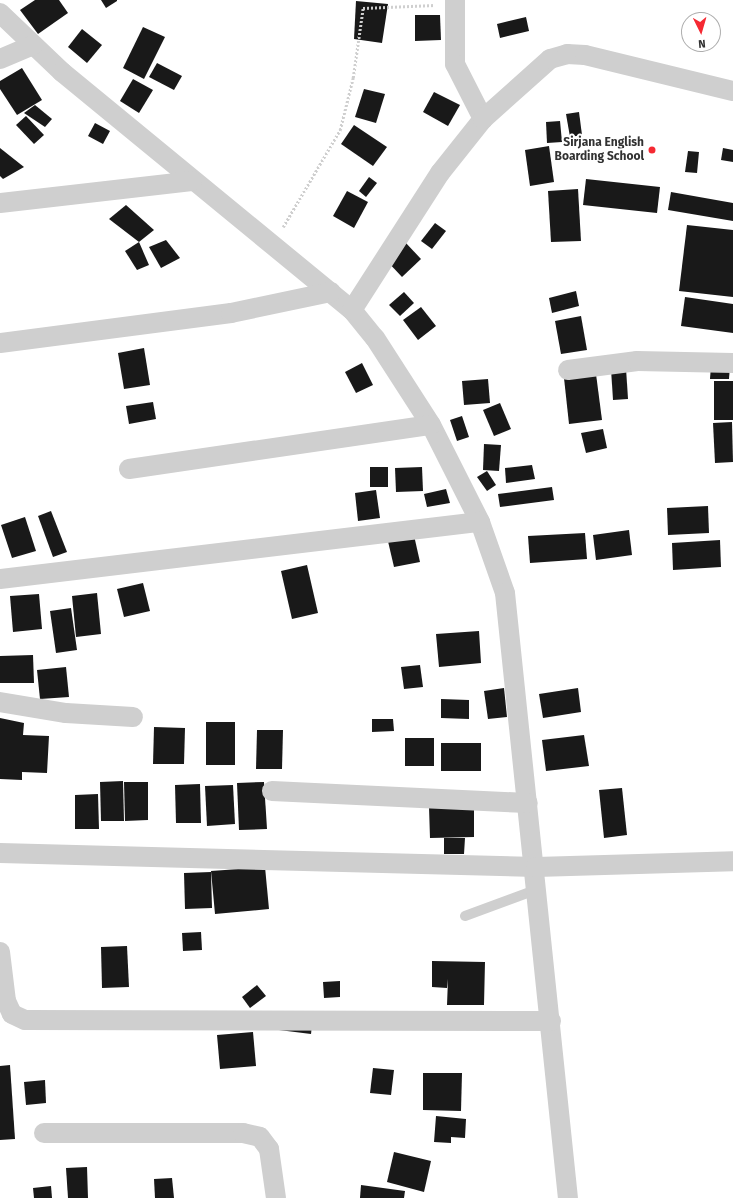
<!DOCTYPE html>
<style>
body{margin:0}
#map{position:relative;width:733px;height:1198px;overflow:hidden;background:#fff;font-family:"Fira Sans",sans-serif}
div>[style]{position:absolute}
.building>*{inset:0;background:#191919}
.path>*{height:2.5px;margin-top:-1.25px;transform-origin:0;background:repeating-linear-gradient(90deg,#cfcfcf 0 2px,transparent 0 4px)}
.lane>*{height:10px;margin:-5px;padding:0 5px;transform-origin:5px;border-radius:5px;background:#cfcfcf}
.street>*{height:20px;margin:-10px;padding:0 10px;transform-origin:10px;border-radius:10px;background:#cfcfcf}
.dots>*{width:11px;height:11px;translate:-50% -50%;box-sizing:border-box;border:2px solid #fff;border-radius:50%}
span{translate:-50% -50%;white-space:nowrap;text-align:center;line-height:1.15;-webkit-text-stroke:4px #fff;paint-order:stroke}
.poi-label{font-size:12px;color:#323232;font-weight:700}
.right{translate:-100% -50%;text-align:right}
.north{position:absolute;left:681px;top:12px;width:40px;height:40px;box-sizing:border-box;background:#fff;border:1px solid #adadad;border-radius:50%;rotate:175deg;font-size:11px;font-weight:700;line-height:16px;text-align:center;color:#323232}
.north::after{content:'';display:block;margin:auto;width:14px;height:18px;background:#f52932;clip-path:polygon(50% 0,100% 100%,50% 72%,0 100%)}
</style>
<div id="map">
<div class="building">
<div style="clip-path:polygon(35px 0,59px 0,68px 13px,38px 34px,20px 10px)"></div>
<div style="clip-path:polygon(101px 0,117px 0,117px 1px,106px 8px)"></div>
<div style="clip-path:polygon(356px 1px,388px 4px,382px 43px,354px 39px)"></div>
<div style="clip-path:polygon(415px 15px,440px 15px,441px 40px,415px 41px)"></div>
<div style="clip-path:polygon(526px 17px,529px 31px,500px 38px,497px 24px)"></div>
<div style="clip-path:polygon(143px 27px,165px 37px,144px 79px,123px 68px)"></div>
<div style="clip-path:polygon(82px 29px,102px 45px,87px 63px,68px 47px)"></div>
<div style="clip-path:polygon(157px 63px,182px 76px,174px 90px,149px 77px)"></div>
<div style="clip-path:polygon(22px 68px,42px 100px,17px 115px,0 89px,0 81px)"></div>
<div style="clip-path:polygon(133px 79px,153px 90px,139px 113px,120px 101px)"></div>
<div style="clip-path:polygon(364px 89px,385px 94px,376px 123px,355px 117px)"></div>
<div style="clip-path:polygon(434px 92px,460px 105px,448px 126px,423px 112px)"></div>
<div style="clip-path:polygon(35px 105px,52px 119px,45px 127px,24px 113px)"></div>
<div style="clip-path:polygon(579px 112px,582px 135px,570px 137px,566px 114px)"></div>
<div style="clip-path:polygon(26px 116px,44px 135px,34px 144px,16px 125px)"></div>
<div style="clip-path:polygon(560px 121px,562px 142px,547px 143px,546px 122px)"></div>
<div style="clip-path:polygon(95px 123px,110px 131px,103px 144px,88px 136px)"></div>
<div style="clip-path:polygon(354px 125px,387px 147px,373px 166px,341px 144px)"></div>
<div style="clip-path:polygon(549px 146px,554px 182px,530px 186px,525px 150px)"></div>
<div style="clip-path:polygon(0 148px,24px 167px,3px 179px,0 176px)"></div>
<div style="clip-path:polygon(723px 148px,733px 150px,733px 162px,721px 160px)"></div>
<div style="clip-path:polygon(688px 151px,699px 152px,697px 173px,685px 172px)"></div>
<div style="clip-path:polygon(369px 177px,377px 183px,366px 197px,359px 191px)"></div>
<div style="clip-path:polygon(586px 179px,660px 187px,657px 213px,583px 205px)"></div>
<div style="clip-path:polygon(578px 189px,581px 241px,551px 242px,548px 191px)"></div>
<div style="clip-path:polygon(347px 191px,368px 202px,354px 228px,333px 216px)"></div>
<div style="clip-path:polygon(671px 192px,733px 203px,733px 221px,668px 210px)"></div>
<div style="clip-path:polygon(126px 205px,154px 230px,139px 242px,109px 219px)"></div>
<div style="clip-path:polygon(435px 223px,446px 231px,432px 249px,421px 241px)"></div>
<div style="clip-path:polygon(687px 225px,733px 230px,733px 297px,679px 291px)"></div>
<div style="clip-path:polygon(166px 240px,180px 258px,161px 268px,149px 247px)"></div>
<div style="clip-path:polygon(139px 242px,149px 265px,137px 270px,125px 251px)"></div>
<div style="clip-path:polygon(405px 242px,421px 259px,402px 277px,386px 260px)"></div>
<div style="clip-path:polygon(576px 291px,579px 306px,552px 313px,549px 298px)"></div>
<div style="clip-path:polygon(404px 292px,414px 303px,400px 316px,389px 305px)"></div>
<div style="clip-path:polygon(685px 297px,733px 304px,733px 333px,681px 326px)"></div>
<div style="clip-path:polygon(421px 307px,436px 326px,418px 340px,403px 320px)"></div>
<div style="clip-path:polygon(581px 316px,587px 350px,561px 354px,555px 321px)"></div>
<div style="clip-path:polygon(144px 348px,150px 385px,124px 389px,118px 353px)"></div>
<div style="clip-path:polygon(362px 363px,373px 385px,356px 393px,345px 372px)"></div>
<div style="clip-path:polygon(711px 365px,730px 365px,729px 379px,710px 379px)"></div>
<div style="clip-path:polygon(626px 368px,628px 399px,613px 400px,611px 369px)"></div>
<div style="clip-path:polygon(596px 374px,602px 420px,569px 424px,564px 378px)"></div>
<div style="clip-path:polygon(488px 379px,490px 403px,464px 405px,462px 381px)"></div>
<div style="clip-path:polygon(714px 381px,733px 381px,733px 420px,714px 420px)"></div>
<div style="clip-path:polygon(153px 402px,156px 419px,129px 424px,126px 406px)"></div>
<div style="clip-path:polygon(500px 403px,511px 429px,494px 436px,483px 410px)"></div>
<div style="clip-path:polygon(462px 416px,469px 437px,457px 441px,450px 420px)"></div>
<div style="clip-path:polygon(732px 422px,733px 462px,715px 463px,713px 423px)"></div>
<div style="clip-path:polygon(603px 429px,607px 448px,586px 453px,581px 433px)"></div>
<div style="clip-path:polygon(484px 444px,501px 445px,499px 471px,483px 470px)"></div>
<div style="clip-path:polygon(532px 465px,535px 479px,506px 483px,505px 468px)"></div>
<div style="clip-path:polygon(370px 467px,388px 467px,388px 487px,370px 487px)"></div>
<div style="clip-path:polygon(422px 467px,423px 491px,396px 492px,395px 468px)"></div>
<div style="clip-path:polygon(487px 471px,496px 485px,487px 491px,477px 477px)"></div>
<div style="clip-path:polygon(552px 487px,554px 500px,500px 507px,498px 494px)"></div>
<div style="clip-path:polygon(446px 489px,450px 503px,427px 507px,424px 494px)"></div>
<div style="clip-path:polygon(376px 490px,380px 518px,358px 521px,355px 493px)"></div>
<div style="clip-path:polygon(708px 506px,709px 533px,668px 535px,667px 508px)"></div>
<div style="clip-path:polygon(51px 511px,67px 552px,53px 557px,38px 516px)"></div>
<div style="clip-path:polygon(25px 517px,36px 551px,12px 558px,1px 525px)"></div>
<div style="clip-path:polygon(629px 530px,632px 555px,596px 560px,593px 535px)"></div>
<div style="clip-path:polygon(413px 531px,420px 562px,394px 567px,387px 537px)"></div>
<div style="clip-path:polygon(585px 533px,587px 559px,530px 563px,528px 536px)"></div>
<div style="clip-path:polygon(720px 540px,721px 567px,673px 570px,672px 543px)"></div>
<div style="clip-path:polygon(307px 565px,318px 613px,292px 619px,281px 571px)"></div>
<div style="clip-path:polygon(143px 583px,150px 611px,124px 617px,117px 589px)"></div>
<div style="clip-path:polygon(97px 593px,101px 634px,76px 637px,72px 596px)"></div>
<div style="clip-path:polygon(39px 594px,42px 629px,13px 632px,10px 596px)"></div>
<div style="clip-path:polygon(71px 608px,77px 650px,56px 653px,50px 611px)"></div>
<div style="clip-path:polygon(479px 631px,481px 663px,439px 667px,436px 634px)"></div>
<div style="clip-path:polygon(33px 655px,34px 683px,0 683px,0 656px)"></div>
<div style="clip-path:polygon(420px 665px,423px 687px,404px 689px,401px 667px)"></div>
<div style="clip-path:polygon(66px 667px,69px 697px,40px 699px,37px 670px)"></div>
<div style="clip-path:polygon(504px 688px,507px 717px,488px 719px,484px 691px)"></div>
<div style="clip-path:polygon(578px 688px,581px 712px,543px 718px,539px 694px)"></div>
<div style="clip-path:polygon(441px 699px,469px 700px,469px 719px,441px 718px)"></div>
<div style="clip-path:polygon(0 718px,24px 723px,23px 735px,49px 736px,47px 773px,22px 772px,22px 780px,0 779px)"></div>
<div style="clip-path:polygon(372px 719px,393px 719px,394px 731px,372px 732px)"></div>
<div style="clip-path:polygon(206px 722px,235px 722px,235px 765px,206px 765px)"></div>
<div style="clip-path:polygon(154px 727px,185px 728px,184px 764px,153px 764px)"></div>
<div style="clip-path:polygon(257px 730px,283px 730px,282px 769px,256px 769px)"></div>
<div style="clip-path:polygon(584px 735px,589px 766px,546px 771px,542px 740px)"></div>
<div style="clip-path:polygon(405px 738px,434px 738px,434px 766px,405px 766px)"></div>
<div style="clip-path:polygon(441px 743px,481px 743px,481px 771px,441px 771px)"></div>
<div style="clip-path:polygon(123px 781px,124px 821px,101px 821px,100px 782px)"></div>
<div style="clip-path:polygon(124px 782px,148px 782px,148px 820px,125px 821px)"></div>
<div style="clip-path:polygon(264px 782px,267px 829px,239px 830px,237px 783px)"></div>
<div style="clip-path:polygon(200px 784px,201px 823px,176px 823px,175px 785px)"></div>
<div style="clip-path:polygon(233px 785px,235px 824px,207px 826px,205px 786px)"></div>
<div style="clip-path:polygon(622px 788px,627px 835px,604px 838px,599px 790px)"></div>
<div style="clip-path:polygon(98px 794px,99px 829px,75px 829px,75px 795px)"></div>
<div style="clip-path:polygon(474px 806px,474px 837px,430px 838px,429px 807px)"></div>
<div style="clip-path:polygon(444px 838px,465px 838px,464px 854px,444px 854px)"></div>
<div style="clip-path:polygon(265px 867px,269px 909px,215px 914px,211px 871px)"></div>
<div style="clip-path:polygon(211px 872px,212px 908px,185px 909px,184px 873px)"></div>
<div style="clip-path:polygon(201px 932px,202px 950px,183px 951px,182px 933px)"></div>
<div style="clip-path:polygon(127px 946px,129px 987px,102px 988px,101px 947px)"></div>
<div style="clip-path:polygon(432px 961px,485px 962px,484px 1005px,447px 1005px,448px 979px,447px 988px,432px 987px)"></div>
<div style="clip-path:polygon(340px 981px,340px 997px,324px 998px,323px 982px)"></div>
<div style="clip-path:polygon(257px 985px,266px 996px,250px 1008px,242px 997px)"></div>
<div style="clip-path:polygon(312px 1025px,311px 1034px,279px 1030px)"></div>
<div style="clip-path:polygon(253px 1032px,256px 1066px,220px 1069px,217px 1035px)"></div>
<div style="clip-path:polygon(10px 1065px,15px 1139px,0 1140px,0 1066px)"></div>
<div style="clip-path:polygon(373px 1068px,394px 1070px,391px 1095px,370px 1093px)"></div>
<div style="clip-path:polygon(423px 1073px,462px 1073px,461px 1111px,423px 1110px)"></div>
<div style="clip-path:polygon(45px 1080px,46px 1103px,26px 1105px,24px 1082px)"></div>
<div style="clip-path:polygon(436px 1116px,466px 1119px,465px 1138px,451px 1137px,451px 1143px,434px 1142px)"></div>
<div style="clip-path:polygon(394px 1152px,431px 1161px,424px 1192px,387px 1182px)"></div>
<div style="clip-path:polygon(87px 1167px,88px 1198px,68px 1198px,66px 1168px)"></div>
<div style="clip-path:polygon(172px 1178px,174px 1198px,155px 1198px,154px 1179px)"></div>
<div style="clip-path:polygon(361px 1185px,405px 1191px,404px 1198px,360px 1198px)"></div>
<div style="clip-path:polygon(51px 1186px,52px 1198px,34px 1198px,33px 1188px)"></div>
</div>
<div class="path">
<div style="left:283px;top:227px;width:113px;rotate:-59.6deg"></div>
<div style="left:340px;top:130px;width:54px;rotate:-76deg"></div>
<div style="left:353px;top:78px;width:71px;rotate:-81.9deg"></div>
<div style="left:363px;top:8px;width:72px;rotate:-2.4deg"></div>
</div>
<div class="lane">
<div style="left:465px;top:916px;width:78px;rotate:-20.3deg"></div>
</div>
<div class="street">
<div style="left:455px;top:0;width:64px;rotate:90deg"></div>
<div style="left:455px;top:64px;width:62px;rotate:63deg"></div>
<div style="left:0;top:13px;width:86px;rotate:43.6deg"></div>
<div style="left:62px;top:72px;width:375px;rotate:39.4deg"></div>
<div style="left:352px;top:310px;width:36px;rotate:51deg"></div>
<div style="left:375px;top:338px;width:103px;rotate:57.2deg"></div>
<div style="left:431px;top:425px;width:109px;rotate:63.2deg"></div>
<div style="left:480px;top:522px;width:75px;rotate:70.6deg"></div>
<div style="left:505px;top:593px;width:608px;rotate:84.06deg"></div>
<div style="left:0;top:59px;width:36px;rotate:-23deg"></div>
<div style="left:0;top:203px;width:193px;rotate:-6.5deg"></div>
<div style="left:352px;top:310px;width:163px;rotate:-57.3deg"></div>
<div style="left:440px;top:173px;width:69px;rotate:-51.5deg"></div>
<div style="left:483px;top:119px;width:90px;rotate:-41.8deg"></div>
<div style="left:550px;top:59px;width:18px;rotate:-16deg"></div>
<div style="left:567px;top:54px;width:18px;rotate:3deg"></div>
<div style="left:585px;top:55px;width:152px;rotate:13.7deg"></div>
<div style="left:0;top:343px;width:233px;rotate:-7.4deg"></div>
<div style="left:231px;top:313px;width:102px;rotate:-11.9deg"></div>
<div style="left:568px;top:370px;width:70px;rotate:-7.4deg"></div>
<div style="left:637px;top:361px;width:96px;rotate:1.2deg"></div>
<div style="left:129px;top:469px;width:305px;rotate:-8.3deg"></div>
<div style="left:0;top:579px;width:483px;rotate:-6.8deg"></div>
<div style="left:0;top:702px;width:67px;rotate:9.5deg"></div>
<div style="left:66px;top:713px;width:67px;rotate:3.4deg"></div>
<div style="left:272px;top:791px;width:256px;rotate:2.7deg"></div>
<div style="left:0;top:853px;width:536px;rotate:1.5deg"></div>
<div style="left:536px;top:867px;width:197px;rotate:-1.7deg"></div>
<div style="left:0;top:952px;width:49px;rotate:83deg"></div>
<div style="left:6px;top:1001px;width:14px;rotate:65deg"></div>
<div style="left:12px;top:1014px;width:14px;rotate:25deg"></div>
<div style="left:25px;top:1020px;width:526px;rotate:0.11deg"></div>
<div style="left:44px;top:1133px;width:199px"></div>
<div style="left:243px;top:1133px;width:17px;rotate:13deg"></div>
<div style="left:260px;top:1137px;width:15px;rotate:53deg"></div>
<div style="left:269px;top:1149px;width:49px;rotate:81.9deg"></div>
</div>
<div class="dots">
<div style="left:652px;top:150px;background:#f52932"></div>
</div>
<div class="poi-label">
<span class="right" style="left:644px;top:150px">Sirjana English<br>Boarding School</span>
</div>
<div class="north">N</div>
</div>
